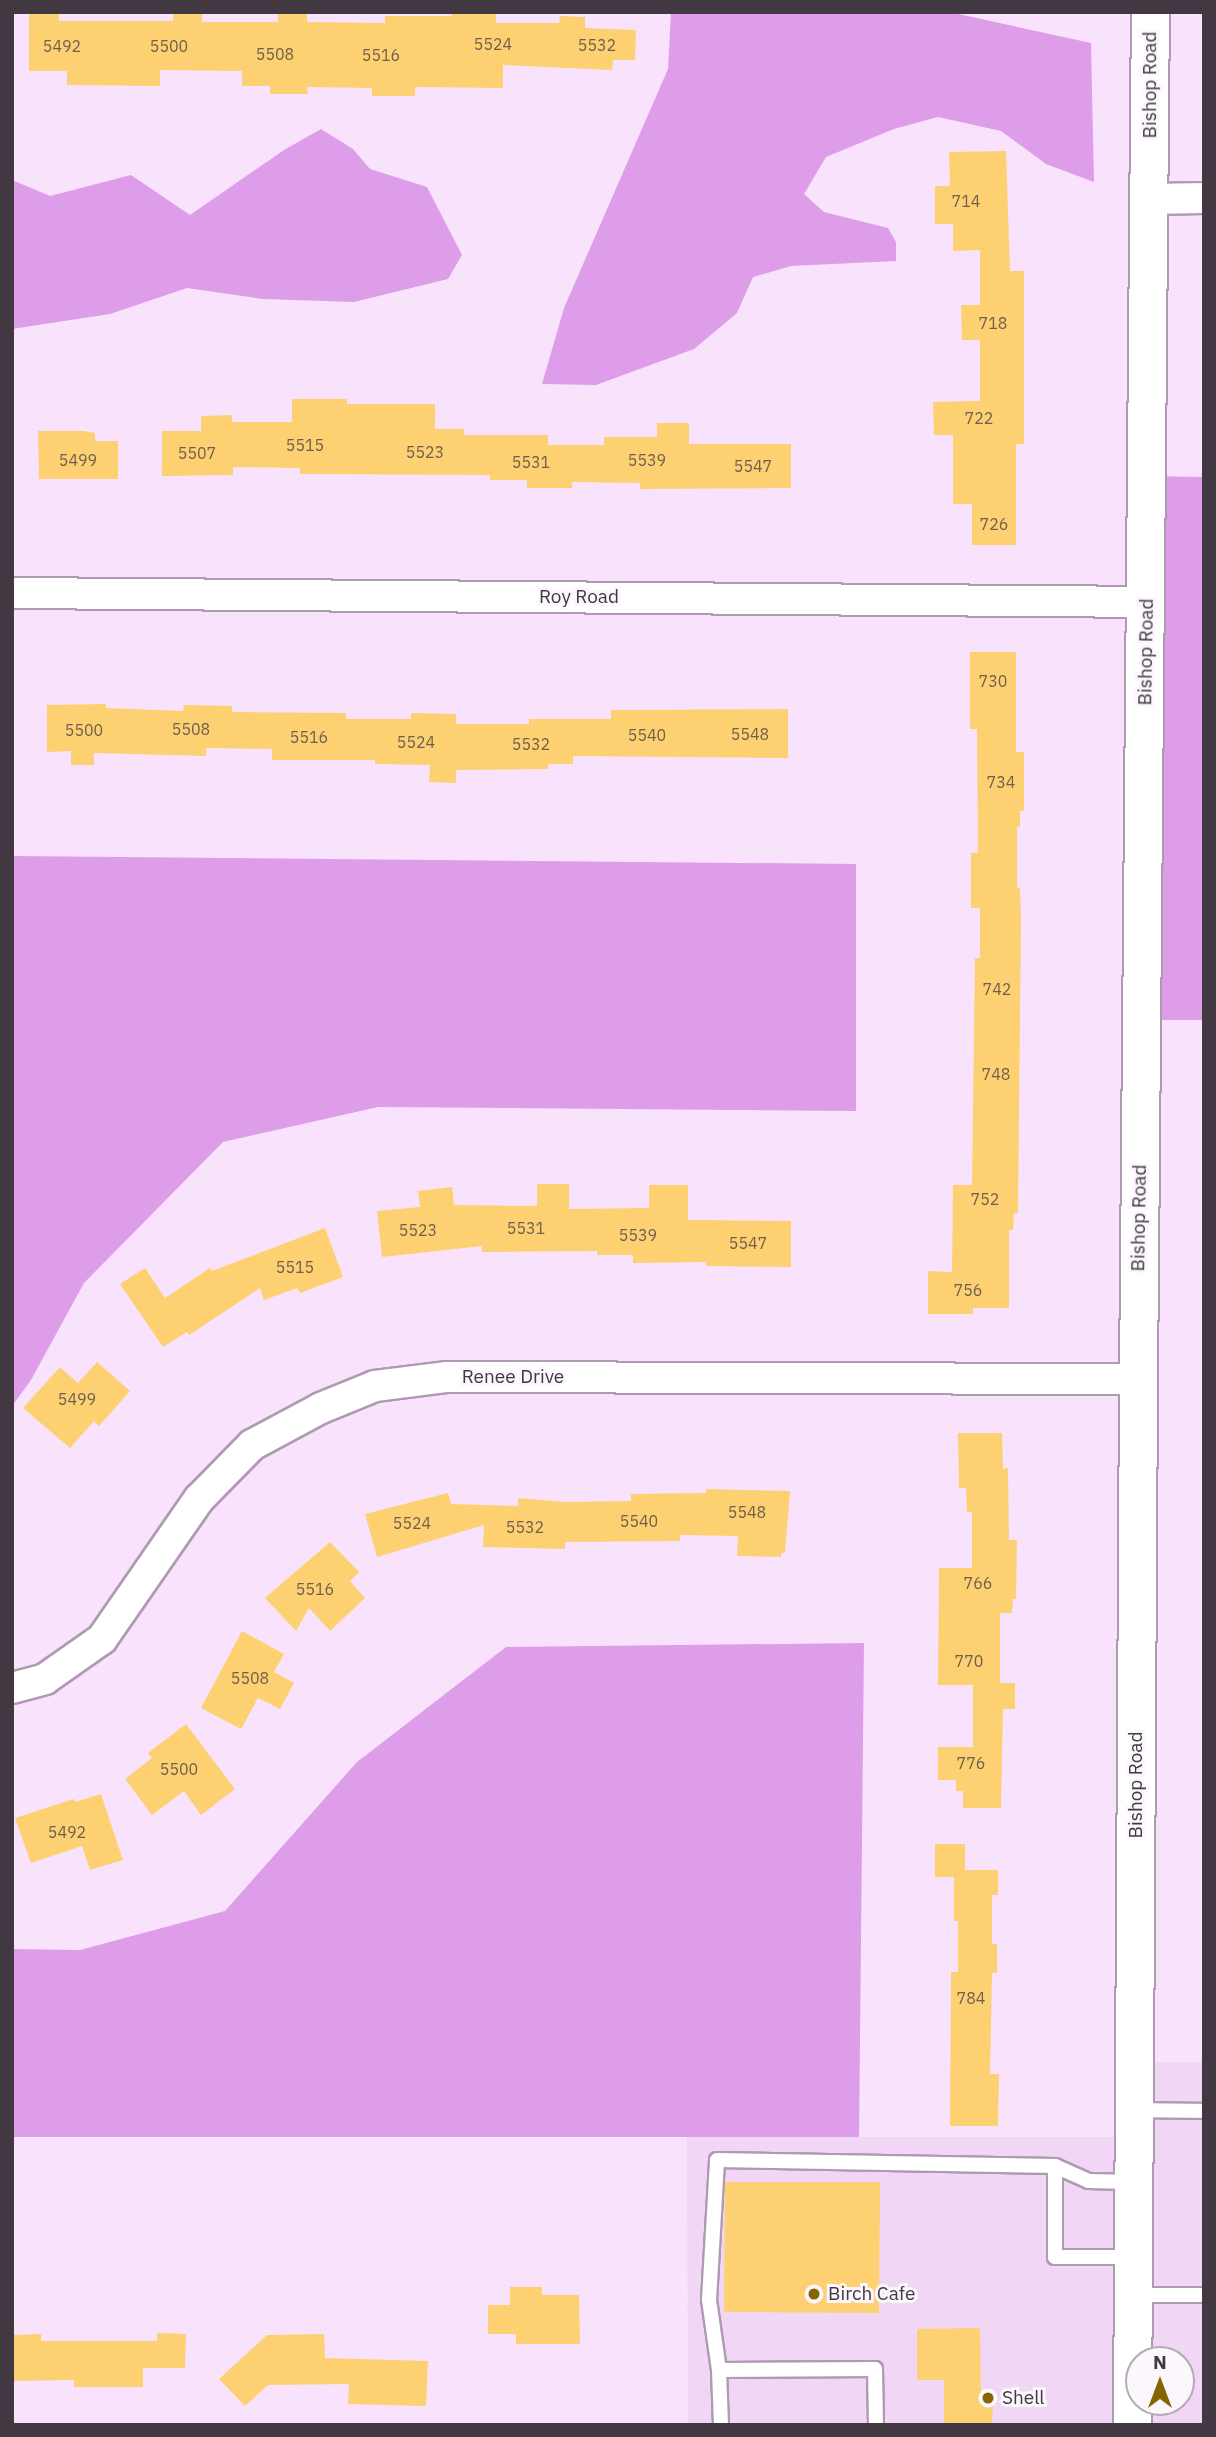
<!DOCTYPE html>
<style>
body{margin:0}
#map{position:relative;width:1216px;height:2437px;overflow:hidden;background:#f9e3fc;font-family:"IBM Plex Sans",sans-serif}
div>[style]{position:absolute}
.built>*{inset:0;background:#f1d6f5}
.forest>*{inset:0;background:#dd9de8}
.building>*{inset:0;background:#fdd172}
.roads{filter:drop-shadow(2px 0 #ae9ab1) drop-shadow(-2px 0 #ae9ab1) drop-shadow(0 2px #ae9ab1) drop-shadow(0 -2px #ae9ab1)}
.service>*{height:14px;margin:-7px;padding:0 7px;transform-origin:7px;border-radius:7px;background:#fff}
.minor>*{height:30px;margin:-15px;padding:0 15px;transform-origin:15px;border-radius:15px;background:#fff}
.tertiary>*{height:37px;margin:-18.5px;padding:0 18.5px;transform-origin:18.5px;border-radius:18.5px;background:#fff}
.dots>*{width:19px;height:19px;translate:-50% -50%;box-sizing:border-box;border:4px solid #fbf7fc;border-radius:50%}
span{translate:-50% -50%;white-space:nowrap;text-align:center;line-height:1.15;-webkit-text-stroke:6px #fbf7fc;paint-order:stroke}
.number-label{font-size:16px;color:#705e4e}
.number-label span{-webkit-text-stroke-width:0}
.street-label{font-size:19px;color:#413842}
.poi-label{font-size:19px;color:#413842}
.left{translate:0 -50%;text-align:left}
.frame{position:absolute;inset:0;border:14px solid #413842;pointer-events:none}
.north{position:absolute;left:1125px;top:2346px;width:70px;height:70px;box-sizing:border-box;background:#fbf7fc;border:2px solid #b1abb2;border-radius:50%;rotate:0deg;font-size:19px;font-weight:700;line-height:28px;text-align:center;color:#413842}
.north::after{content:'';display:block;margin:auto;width:24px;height:32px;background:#866400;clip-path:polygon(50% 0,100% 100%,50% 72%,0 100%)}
</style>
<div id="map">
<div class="built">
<div style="clip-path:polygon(evenodd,1134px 2062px,1204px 2062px,1204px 2425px,688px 2425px,687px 2137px,1133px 2137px,1134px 2062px,1139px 2360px,1181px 2360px,1181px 2402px,1139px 2402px,1139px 2360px)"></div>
</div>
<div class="forest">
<div style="clip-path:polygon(671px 12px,949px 12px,1091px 43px,1094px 182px,1046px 164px,1001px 131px,938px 117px,894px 129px,826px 157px,804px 194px,824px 212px,888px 228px,896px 242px,896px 261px,791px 266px,753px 277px,737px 313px,694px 349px,596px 385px,542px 384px,564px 308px,668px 69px)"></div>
<div style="clip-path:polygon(321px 129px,353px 149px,370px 169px,427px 187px,462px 255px,448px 279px,354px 302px,263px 299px,187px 288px,110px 314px,12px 329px,12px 180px,50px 196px,131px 175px,190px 215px,284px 150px)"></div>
<div style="clip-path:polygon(1147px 476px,1204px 477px,1204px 1020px,1142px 1020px)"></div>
<div style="clip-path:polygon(12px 856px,856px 864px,856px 1111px,378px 1107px,223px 1142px,84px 1283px,31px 1380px,12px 1406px)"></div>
<div style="clip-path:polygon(864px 1643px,859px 2137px,12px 2137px,12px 1949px,80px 1950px,225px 1911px,357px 1762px,506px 1647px)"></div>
</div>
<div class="building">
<div style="clip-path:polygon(452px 13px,496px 13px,496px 23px,559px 23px,560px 16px,585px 17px,585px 28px,636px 30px,635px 60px,613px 60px,612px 70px,503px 65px,503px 88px,415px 87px,415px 96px,372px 96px,372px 88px,307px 87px,308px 94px,270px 94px,270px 86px,242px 86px,242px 71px,160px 70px,160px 86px,67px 85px,67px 71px,29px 71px,29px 14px,59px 14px,59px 21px,173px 21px,173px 14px,202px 14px,202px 22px,278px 22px,278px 14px,307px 14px,307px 22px,385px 23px,385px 16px,452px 16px)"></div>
<div style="clip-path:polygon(1006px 151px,1010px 271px,1024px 271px,1024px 444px,1016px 444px,1016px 545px,972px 545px,972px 504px,953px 504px,953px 435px,934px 435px,933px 402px,980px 401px,980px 340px,962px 340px,961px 305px,980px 305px,980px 250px,953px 251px,953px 224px,935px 224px,935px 186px,950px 186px,949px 152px)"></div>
<div style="clip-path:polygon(292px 399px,347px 399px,347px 404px,435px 404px,435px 429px,464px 429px,464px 435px,548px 435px,548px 445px,604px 445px,604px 437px,657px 437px,657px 423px,689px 423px,689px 444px,791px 444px,791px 488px,640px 489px,640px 483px,572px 482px,572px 488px,527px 488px,527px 480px,490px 480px,490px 475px,300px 474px,300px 468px,233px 467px,233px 475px,162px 476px,162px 431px,201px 431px,201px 416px,232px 415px,232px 422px,292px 422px)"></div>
<div style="clip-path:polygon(38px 431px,84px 431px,95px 433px,95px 441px,118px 441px,118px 479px,39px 479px)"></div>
<div style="clip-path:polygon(970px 652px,1016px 652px,1016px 752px,1024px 752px,1024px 811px,1020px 811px,1020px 827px,1017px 827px,1017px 888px,1020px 888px,1021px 918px,1018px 1213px,1014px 1213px,1013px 1230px,1009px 1230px,1009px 1308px,973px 1308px,973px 1314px,928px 1314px,928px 1271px,952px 1272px,953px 1185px,972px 1185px,975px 958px,980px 958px,980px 908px,971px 908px,971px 853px,978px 853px,977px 729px,970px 729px)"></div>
<div style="clip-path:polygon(106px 704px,106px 708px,183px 711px,184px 705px,232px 706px,232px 712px,346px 713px,346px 719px,411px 719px,411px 713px,456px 714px,456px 724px,529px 724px,529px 719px,611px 719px,611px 710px,788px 709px,788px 758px,573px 756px,573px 764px,548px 764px,548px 769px,456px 770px,456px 783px,429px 782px,430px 765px,375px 764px,375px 760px,272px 760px,272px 749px,206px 748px,206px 756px,94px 753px,94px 765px,71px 765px,71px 751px,47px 752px,47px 705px)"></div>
<div style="clip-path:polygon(537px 1184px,569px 1184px,569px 1209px,649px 1208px,649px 1185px,688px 1185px,688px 1220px,791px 1221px,791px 1267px,706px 1266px,706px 1262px,633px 1263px,633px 1255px,597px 1255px,597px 1251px,482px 1252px,482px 1246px,382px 1257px,377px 1211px,420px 1207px,418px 1191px,452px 1187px,454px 1205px,537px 1206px)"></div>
<div style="clip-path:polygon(325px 1228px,343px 1277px,300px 1293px,297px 1288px,264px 1300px,260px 1288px,189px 1335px,187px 1332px,163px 1347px,120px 1284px,145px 1268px,165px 1298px,210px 1268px,212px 1271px)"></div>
<div style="clip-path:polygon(97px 1362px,130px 1391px,99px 1426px,94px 1421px,70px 1448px,23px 1408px,60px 1367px,78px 1383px)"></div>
<div style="clip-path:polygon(958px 1433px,1002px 1433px,1003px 1469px,1008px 1468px,1009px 1540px,1017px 1540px,1016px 1599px,1013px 1599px,1012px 1613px,1000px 1613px,1000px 1683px,1015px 1683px,1015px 1709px,1003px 1709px,1001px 1808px,963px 1808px,963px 1791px,956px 1791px,956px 1780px,938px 1780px,938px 1747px,973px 1747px,973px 1685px,938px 1685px,939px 1568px,972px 1568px,972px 1512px,967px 1512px,966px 1488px,959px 1488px)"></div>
<div style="clip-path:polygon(706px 1489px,790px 1491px,785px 1553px,781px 1553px,781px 1557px,737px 1556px,738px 1536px,680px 1535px,680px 1541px,565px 1542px,565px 1549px,483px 1547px,484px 1525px,377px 1557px,365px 1514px,448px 1493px,451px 1504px,518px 1506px,518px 1498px,566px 1502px,631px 1501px,631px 1494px,706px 1493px)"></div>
<div style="clip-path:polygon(330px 1542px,359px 1572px,350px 1581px,365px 1598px,330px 1631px,309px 1608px,296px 1631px,265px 1598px)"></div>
<div style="clip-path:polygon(242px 1631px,284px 1654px,274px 1672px,294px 1683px,280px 1709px,258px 1698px,241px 1729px,201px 1708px)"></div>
<div style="clip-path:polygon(186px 1724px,235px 1789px,201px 1815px,184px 1791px,152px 1815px,125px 1779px,152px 1758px,148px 1753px)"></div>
<div style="clip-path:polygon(101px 1794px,123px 1860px,90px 1870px,82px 1846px,31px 1863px,15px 1818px,74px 1799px,75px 1802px)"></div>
<div style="clip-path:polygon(935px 1844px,965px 1844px,965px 1870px,998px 1870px,998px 1895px,992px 1895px,992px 1944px,997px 1944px,997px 1973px,992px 1973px,990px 2074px,999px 2074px,998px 2126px,950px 2126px,951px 1972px,958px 1972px,958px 1921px,954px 1921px,954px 1877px,935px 1877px)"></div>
<div style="clip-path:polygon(725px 2182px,880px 2182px,879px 2313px,724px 2312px)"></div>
<div style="clip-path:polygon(510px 2287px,542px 2287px,542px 2295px,579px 2295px,580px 2344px,516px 2344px,516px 2334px,488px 2334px,488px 2305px,510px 2305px)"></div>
<div style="clip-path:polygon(980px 2328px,981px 2399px,993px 2399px,992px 2425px,944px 2425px,944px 2380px,917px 2380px,917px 2329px)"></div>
<div style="clip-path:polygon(157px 2333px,186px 2334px,185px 2368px,143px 2368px,143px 2387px,74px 2387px,74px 2380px,12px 2381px,12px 2335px,41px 2334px,41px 2341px,157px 2341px)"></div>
<div style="clip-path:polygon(324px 2334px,325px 2358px,428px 2361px,426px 2406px,348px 2404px,349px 2384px,268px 2385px,245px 2406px,219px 2379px,267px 2335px)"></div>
</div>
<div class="roads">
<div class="service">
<div style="left:1135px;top:2110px;width:69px;rotate:0.8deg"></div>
<div style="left:1055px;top:2166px;width:91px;rotate:90deg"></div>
<div style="left:1055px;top:2257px;width:76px"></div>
<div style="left:1135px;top:2295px;width:69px"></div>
<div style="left:719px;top:2370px;width:71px;rotate:-98.1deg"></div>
<div style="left:709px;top:2300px;width:140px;rotate:-86.7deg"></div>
<div style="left:717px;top:2160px;width:338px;rotate:1deg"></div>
<div style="left:1055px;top:2166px;width:36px;rotate:24deg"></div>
<div style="left:1088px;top:2181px;width:44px;rotate:1.3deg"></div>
<div style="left:721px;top:2425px;width:55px;rotate:-92.1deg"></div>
<div style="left:719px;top:2370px;width:156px;rotate:-0.4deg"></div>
<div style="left:875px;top:2369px;width:56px;rotate:89deg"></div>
</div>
<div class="minor">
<div style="left:1150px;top:199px;width:54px;rotate:-1.1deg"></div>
<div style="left:12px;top:593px;width:1134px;rotate:0.45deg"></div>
<div style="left:12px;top:1688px;width:34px;rotate:-15deg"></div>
<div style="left:45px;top:1679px;width:70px;rotate:-35.1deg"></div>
<div style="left:102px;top:1639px;width:170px;rotate:-55.3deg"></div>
<div style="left:199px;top:1499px;width:76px;rotate:-45.5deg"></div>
<div style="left:252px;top:1445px;width:78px;rotate:-28.2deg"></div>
<div style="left:321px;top:1408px;width:58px;rotate:-22.2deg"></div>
<div style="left:375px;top:1386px;width:73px;rotate:-7.1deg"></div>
<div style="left:447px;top:1377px;width:691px;rotate:0.17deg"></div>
</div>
<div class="tertiary">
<div style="left:1132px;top:2425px;width:1046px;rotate:-89.67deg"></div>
<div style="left:1138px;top:1379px;width:1367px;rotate:-89.5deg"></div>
</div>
</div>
<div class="dots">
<div style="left:814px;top:2294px;background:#866400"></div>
<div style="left:988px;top:2398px;background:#866400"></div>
</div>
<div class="number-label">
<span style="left:493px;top:44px">5524</span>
<span style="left:597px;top:45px">5532</span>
<span style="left:62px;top:46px">5492</span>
<span style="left:169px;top:46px">5500</span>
<span style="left:275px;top:54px">5508</span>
<span style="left:381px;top:55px">5516</span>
<span style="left:966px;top:201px">714</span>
<span style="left:993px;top:323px">718</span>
<span style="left:979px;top:418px">722</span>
<span style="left:305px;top:445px">5515</span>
<span style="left:425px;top:452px">5523</span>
<span style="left:197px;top:453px">5507</span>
<span style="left:78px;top:460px">5499</span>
<span style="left:647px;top:460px">5539</span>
<span style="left:531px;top:462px">5531</span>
<span style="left:753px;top:466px">5547</span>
<span style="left:994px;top:524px">726</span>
<span style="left:993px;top:681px">730</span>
<span style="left:191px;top:729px">5508</span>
<span style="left:84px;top:730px">5500</span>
<span style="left:750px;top:734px">5548</span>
<span style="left:647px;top:735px">5540</span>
<span style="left:309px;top:737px">5516</span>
<span style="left:416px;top:742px">5524</span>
<span style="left:531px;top:744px">5532</span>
<span style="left:1001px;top:782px">734</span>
<span style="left:997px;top:989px">742</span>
<span style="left:996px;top:1074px">748</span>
<span style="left:985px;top:1199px">752</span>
<span style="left:526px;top:1228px">5531</span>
<span style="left:418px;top:1230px">5523</span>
<span style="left:638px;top:1235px">5539</span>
<span style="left:748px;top:1243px">5547</span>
<span style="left:295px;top:1267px">5515</span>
<span style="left:968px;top:1290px">756</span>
<span style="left:77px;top:1399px">5499</span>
<span style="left:747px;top:1512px">5548</span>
<span style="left:639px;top:1521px">5540</span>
<span style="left:412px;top:1523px">5524</span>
<span style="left:525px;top:1527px">5532</span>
<span style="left:978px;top:1583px">766</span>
<span style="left:315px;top:1589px">5516</span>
<span style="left:969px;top:1661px">770</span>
<span style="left:250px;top:1678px">5508</span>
<span style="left:971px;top:1763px">776</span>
<span style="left:179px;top:1769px">5500</span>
<span style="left:67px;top:1832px">5492</span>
<span style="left:971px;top:1998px">784</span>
</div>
<div class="street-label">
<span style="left:1150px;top:85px;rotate:-90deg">Bishop Road</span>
<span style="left:579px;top:597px">Roy Road</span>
<span style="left:1146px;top:652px;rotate:-89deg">Bishop Road</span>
<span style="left:1139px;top:1218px;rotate:-89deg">Bishop Road</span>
<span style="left:513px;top:1377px">Renee Drive</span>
<span style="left:1136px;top:1785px;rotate:-90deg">Bishop Road</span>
</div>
<div class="poi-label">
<span class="left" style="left:828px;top:2294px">Birch Cafe</span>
<span class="left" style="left:1002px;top:2398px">Shell</span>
</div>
<div class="frame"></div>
<div class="north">N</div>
</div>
